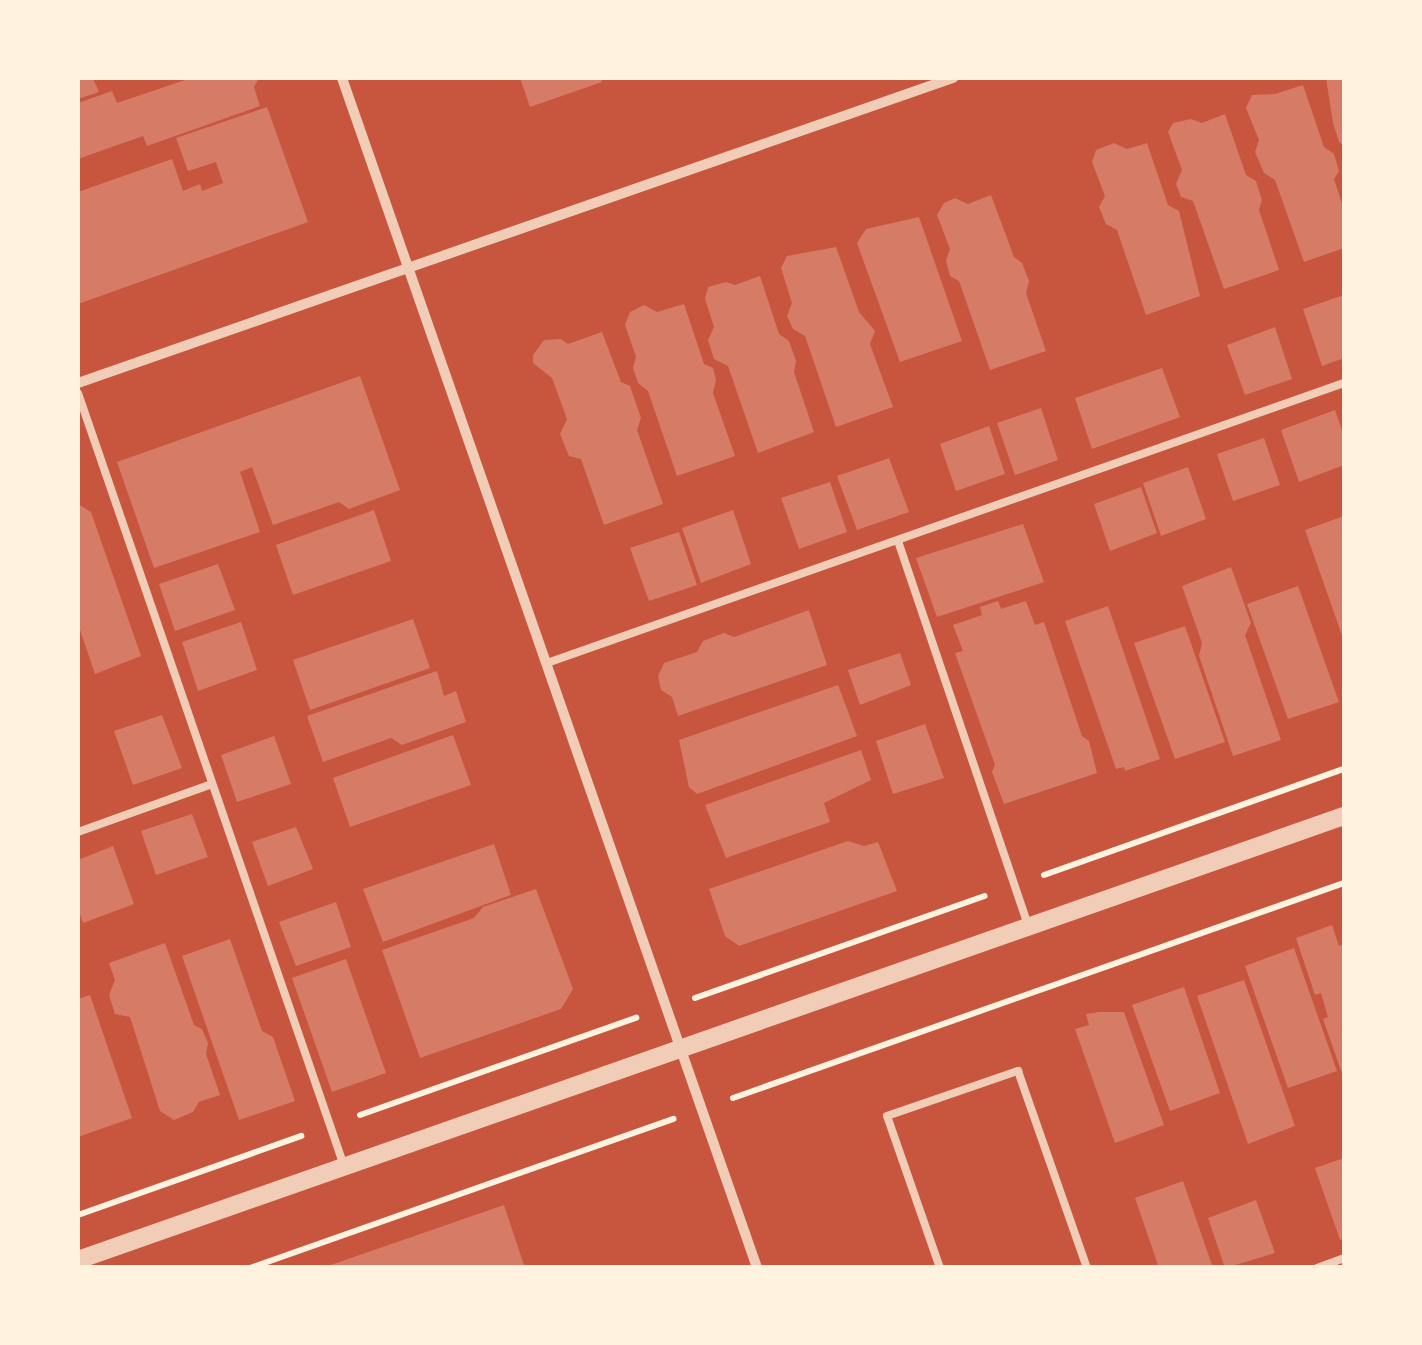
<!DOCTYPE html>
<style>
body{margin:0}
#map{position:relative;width:1422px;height:1345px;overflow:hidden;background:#c8553d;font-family:"IBM Plex Sans",sans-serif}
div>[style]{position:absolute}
.building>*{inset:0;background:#d67c66}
.path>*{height:6px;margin:-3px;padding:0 3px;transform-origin:3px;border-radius:3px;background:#fff3e0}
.service>*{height:8px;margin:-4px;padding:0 4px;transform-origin:4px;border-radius:4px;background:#f1ccb7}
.minor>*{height:10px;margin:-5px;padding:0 5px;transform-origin:5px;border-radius:5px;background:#f1ccb7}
.tertiary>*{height:18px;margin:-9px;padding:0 9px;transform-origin:9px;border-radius:9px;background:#f1ccb7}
span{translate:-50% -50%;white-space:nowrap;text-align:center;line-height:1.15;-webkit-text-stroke:8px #fff3e0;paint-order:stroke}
.frame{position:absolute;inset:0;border:80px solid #fff3e0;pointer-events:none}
</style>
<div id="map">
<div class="building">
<div style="clip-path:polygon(78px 78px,93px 78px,99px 92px,78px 99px)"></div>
<div style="clip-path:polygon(191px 78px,259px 78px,254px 87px,260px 106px,147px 146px,143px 136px,78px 159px,78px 103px,112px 91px,117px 103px)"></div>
<div style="clip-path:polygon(520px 78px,600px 78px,602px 82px,530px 107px)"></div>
<div style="clip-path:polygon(1326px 78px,1344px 78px,1344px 146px,1339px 142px,1333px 123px)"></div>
<div style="clip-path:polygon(1303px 85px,1324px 147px,1334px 154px,1339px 171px,1334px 179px,1344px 210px,1344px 248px,1304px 262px,1275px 180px,1264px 173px,1255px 152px,1259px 140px,1246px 108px,1252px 95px,1275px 94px)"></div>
<div style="clip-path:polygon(267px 107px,308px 222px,78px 304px,78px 192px,172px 159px,183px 191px,200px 184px,202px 191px,223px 183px,216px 162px,188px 171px,176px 138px)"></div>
<div style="clip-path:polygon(1225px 114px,1246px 175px,1256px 181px,1262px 200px,1259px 210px,1279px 270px,1224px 289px,1193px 201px,1181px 197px,1176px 184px,1182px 170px,1168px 132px,1173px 123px,1191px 119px,1202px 123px)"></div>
<div style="clip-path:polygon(1114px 143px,1127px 149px,1147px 143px,1168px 205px,1179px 211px,1200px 296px,1146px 315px,1117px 230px,1106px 224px,1099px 207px,1105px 196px,1092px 162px,1096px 150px)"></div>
<div style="clip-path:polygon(991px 195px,1014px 257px,1022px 263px,1029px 281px,1026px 293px,1046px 351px,990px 370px,959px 281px,950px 276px,946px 261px,950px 249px,937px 215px,944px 203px,955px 198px,968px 204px)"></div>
<div style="clip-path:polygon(919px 217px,962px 341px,900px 362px,857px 243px,866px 229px)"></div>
<div style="clip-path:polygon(836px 247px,859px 312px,875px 331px,870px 344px,893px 407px,836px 427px,805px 336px,793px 329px,787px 316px,792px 303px,781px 268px,787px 256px)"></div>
<div style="clip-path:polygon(760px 276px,779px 334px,789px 341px,796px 361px,794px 372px,814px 432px,758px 453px,728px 366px,714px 359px,708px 340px,714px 327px,705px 299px,708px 287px,726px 282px,735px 285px)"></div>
<div style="clip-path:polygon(1344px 295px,1344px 358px,1322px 366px,1303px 309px)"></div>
<div style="clip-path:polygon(684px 304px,704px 364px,713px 368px,716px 380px,713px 393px,735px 456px,677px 476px,648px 391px,638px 383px,633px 368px,636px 357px,625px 325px,630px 312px,644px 305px,657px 312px)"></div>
<div style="clip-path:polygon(1275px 327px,1292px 379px,1245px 395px,1227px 345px)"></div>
<div style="clip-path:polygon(602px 332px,621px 382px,630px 386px,641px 418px,637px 430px,663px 504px,604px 525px,581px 459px,569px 456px,560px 434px,567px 419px,552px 378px,533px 363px,533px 355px,544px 340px,561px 339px,568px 344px)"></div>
<div style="clip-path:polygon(1162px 368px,1180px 417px,1092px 449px,1075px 398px)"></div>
<div style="clip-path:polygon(360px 376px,400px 490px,349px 509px,339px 502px,273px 525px,252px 467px,240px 472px,260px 532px,154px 568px,117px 462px)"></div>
<div style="clip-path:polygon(1041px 408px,1058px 460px,1015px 475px,997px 423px)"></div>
<div style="clip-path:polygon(1335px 410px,1344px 436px,1344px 465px,1299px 482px,1281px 430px)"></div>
<div style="clip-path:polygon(989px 426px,1005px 474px,956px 491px,940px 444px)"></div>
<div style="clip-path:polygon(1264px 438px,1280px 485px,1233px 501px,1217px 454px)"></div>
<div style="clip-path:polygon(889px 458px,909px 512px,857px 530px,837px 476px)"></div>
<div style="clip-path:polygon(1188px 467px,1206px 519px,1161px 536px,1143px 483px)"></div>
<div style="clip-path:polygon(830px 482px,847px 532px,799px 549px,781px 498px)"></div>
<div style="clip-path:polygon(1141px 487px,1157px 533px,1110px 551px,1094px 504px)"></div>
<div style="clip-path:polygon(78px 504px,91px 512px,141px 656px,95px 674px,78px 624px)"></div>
<div style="clip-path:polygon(374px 510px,391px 561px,293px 595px,276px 545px)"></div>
<div style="clip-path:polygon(733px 510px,751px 564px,701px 583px,682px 528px)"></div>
<div style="clip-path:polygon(1344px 516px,1344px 641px,1305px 530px)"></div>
<div style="clip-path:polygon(1023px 524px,1044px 582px,937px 617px,916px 558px)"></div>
<div style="clip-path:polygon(679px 532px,697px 585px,649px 601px,630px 548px)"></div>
<div style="clip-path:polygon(218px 564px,235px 610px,175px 631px,159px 584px)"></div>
<div style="clip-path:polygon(1231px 567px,1251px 623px,1245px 635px,1281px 740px,1233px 756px,1199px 656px,1202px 643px,1182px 586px)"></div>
<div style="clip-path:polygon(1298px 586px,1339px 702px,1288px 719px,1247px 604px)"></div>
<div style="clip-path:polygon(998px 601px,1001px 609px,1026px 601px,1035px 625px,1044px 622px,1082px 736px,1089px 741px,1097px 773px,1004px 804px,992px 772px,995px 765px,955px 653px,963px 651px,953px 625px,982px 615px,980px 607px)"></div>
<div style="clip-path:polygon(1108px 606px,1160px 759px,1125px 771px,1124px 767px,1116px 769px,1065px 621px)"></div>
<div style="clip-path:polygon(809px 610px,827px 665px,678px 716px,672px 697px,661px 690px,658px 676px,664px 663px,697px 652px,703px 641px,724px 633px,734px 637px)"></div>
<div style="clip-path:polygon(413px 619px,430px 668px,310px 710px,293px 660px)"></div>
<div style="clip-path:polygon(241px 622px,257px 670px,198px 691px,182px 642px)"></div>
<div style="clip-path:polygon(1185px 626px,1225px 742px,1175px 759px,1134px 643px)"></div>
<div style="clip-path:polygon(900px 653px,911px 685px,860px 705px,848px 670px)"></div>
<div style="clip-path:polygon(437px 671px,444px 696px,456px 691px,466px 722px,402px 745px,391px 738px,323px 762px,307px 716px)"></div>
<div style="clip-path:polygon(838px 685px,857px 736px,697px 794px,689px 787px,679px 740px)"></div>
<div style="clip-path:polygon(162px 715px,182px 768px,133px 785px,114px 731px)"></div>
<div style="clip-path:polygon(925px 724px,944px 778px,893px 794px,876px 741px)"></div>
<div style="clip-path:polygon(453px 735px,471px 785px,350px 827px,333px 778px)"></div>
<div style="clip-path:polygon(274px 736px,291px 784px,237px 802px,221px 755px)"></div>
<div style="clip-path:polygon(861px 750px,871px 780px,824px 803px,830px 822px,726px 858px,705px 805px)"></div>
<div style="clip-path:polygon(192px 814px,208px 857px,156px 875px,141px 831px)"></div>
<div style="clip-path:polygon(296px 827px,313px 869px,268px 886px,252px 842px)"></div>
<div style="clip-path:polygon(848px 841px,864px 846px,878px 842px,897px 891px,739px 946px,725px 936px,709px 889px)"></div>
<div style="clip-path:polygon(494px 844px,511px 895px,383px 942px,363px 889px)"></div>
<div style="clip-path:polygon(113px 846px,134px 904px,83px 923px,78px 908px,78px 860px)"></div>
<div style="clip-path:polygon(536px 889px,573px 989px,561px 1009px,420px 1058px,382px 950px,474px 918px,483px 907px)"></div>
<div style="clip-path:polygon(336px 902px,351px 947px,296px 966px,279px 922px)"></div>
<div style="clip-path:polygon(1332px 925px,1339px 946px,1344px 944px,1344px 1079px,1323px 1019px,1328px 1017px,1321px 993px,1315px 995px,1296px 938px)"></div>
<div style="clip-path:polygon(230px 939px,262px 1031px,273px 1037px,295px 1101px,239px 1120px,182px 956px)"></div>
<div style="clip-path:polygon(165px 943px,194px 1025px,202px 1029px,208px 1043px,206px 1054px,220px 1095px,199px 1102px,193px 1112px,174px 1120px,160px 1111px,130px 1017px,115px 1014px,109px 995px,115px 980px,109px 963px)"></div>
<div style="clip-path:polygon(1294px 948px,1337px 1071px,1288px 1088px,1245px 966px)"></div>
<div style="clip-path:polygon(346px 959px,386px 1073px,332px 1092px,292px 978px)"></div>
<div style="clip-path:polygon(1244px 980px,1295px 1126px,1248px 1144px,1197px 996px)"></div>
<div style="clip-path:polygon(1184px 987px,1220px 1093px,1170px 1111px,1132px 1005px)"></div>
<div style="clip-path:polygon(90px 995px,132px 1118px,78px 1137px,78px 999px)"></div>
<div style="clip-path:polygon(1099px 1012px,1124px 1012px,1164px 1125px,1115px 1143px,1075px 1029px,1089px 1025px,1086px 1014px)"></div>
<div style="clip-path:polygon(1344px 1158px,1344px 1238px,1340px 1240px,1315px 1168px)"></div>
<div style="clip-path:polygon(1183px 1181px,1213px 1268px,1159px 1268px,1135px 1198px)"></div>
<div style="clip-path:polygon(1256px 1200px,1275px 1253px,1225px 1268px,1208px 1218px)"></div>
<div style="clip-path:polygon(504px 1205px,525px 1268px,325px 1268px,325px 1267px)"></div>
</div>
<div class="path">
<div style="left:1044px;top:875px;width:318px;rotate:-19.5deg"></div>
<div style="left:695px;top:998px;width:307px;rotate:-19.4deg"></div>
<div style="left:733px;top:1098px;width:648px;rotate:-19.39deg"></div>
<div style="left:360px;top:1115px;width:293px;rotate:-19.4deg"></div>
<div style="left:78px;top:1215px;width:237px;rotate:-19.5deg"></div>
<div style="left:250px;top:1268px;width:449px;rotate:-19.4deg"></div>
</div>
<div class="service">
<div style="left:78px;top:393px;width:817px;rotate:71.01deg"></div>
<div style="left:898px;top:541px;width:405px;rotate:71.3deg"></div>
<div style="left:547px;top:663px;width:845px;rotate:-19.36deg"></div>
<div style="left:78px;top:832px;width:142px;rotate:-19.7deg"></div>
<div style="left:940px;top:1268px;width:161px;rotate:-109.2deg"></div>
<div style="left:887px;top:1116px;width:139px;rotate:-19deg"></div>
<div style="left:1018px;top:1071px;width:209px;rotate:70.7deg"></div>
<div style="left:1317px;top:1268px;width:29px;rotate:-20deg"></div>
</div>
<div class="minor">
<div style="left:342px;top:78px;width:1260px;rotate:70.77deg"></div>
<div style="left:78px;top:383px;width:927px;rotate:-19.22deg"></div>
</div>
<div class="tertiary">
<div style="left:78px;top:1260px;width:1342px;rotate:-19.33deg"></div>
</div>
<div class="frame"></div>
</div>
